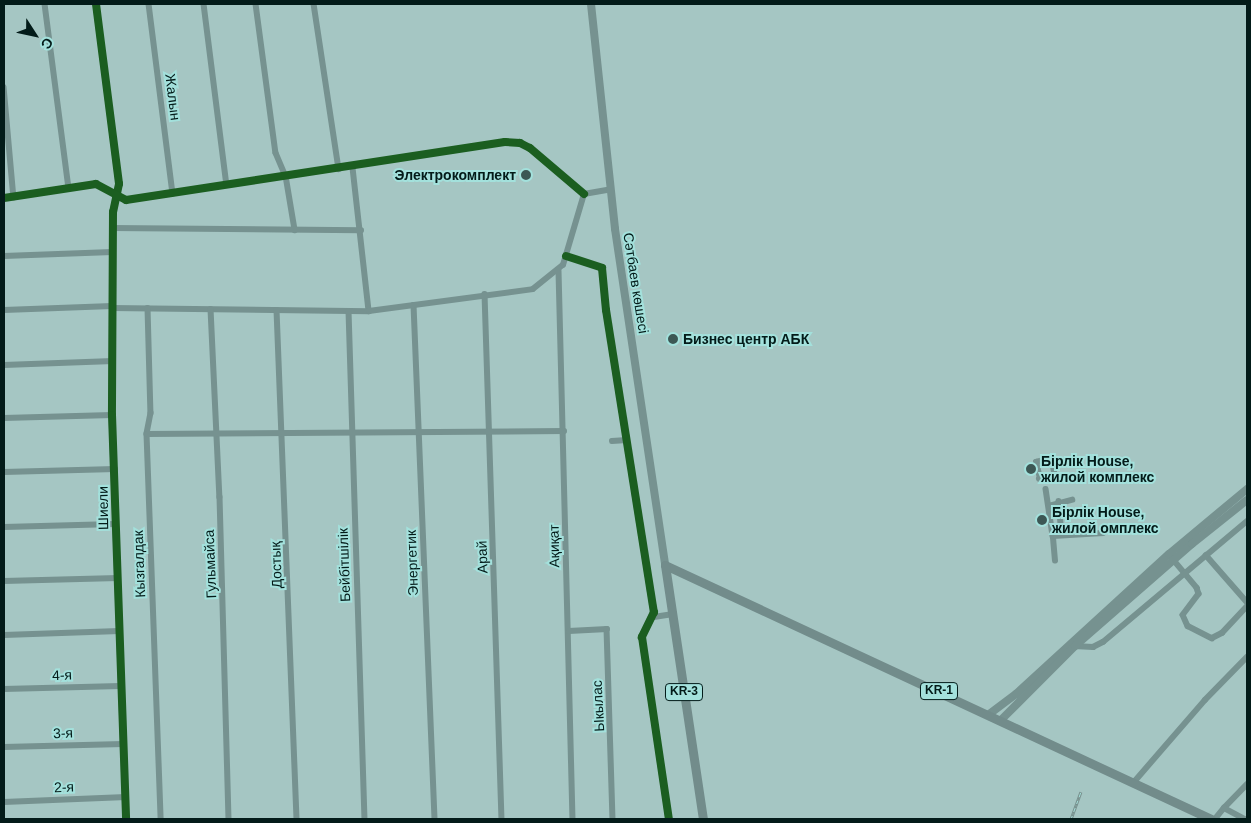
<!DOCTYPE html>
<meta charset="utf-8">
<style>
body{margin:0}
#map{position:relative;width:1251px;height:823px;overflow:hidden;background:#a5c6c3;font-family:Helvetica,sans-serif}
div>[style]{position:absolute}
.street>*{height:5.5px;margin:-2.75px;padding:0 2.75px;transform-origin:2.75px;border-radius:2.75px;background:#769290}
.secondary>*{height:8px;margin:-4px;padding:0 4px;transform-origin:4px;border-radius:4px;background:#769290}
.primary>*{height:9px;margin:-4.5px;padding:0 4.5px;transform-origin:4.5px;border-radius:4.5px;background:#728c8b}
.rail>*{height:3px;margin-top:-1.5px;transform-origin:0;background:repeating-linear-gradient(90deg,#a3e1dc 0 4px,#768f8c 0 8px);box-sizing:border-box;border-block:1px solid #768f8c}
.cycleway>*{height:8px;margin:-4px;padding:0 4px;transform-origin:4px;border-radius:4px;background:#1b5e20}
.dots>*{width:14px;height:14px;translate:-50% -50%;box-sizing:border-box;border:2px solid #a3e1dc;border-radius:50%}
span{translate:-50% -50%;white-space:nowrap;text-align:center;line-height:1.15;-webkit-text-stroke:4px #a3e1dc;paint-order:stroke}
.shield-label span{padding:1px 4px;background:#a3e1dc;border:1px solid;border-radius:4px;-webkit-text-stroke-width:0}
.shield-label{font-size:12px;color:#031b19;font-weight:700}
.street-label{font-size:14px;color:#031b19}
.poi-label{font-size:14px;color:#031b19;font-weight:700}
.right{translate:-100% -50%;text-align:right}
.left{translate:0 -50%;text-align:left}
.frame{position:absolute;inset:0;border:5px solid #031b19;pointer-events:none}
.north{position:absolute;left:10px;top:10px;width:50px;height:50px;-webkit-text-stroke:4px #a3e1dc;paint-order:stroke;rotate:125deg;font-size:14px;font-weight:700;line-height:20px;text-align:center;color:#031b19}
.north::after{content:'';display:block;margin:auto;width:18px;height:22px;background:#031b19;clip-path:polygon(50% 0,100% 100%,50% 72%,0 100%)}
</style>
<div id="map">
<div class="street">
<div style="left:45px;top:4px;width:186px;rotate:82.6deg"></div>
<div style="left:96px;top:4px;width:181px;rotate:82.7deg"></div>
<div style="left:119px;top:184px;width:29px;rotate:102deg"></div>
<div style="left:113px;top:212px;width:203px;rotate:90.3deg"></div>
<div style="left:112px;top:415px;width:404px;rotate:88deg"></div>
<div style="left:149px;top:4px;width:191px;rotate:82.8deg"></div>
<div style="left:204px;top:4px;width:182px;rotate:82.8deg"></div>
<div style="left:256px;top:4px;width:150px;rotate:82.4deg"></div>
<div style="left:276px;top:153px;width:25px;rotate:67deg"></div>
<div style="left:286px;top:176px;width:55px;rotate:80.5deg"></div>
<div style="left:314px;top:4px;width:167px;rotate:81.4deg"></div>
<div style="left:4px;top:87px;width:111px;rotate:84.9deg"></div>
<div style="left:353px;top:168px;width:144px;rotate:83.6deg"></div>
<div style="left:584px;top:194px;width:27px;rotate:-10deg"></div>
<div style="left:4px;top:198px;width:93px;rotate:-8.7deg"></div>
<div style="left:96px;top:184px;width:34px;rotate:28deg"></div>
<div style="left:126px;top:200px;width:383px;rotate:-8.7deg"></div>
<div style="left:505px;top:142px;width:15px;rotate:4deg"></div>
<div style="left:520px;top:143px;width:11px;rotate:27deg"></div>
<div style="left:530px;top:148px;width:71px;rotate:40.4deg"></div>
<div style="left:112px;top:228px;width:249px;rotate:0.5deg"></div>
<div style="left:4px;top:256px;width:108px;rotate:-2.1deg"></div>
<div style="left:566px;top:256px;width:38px;rotate:18deg"></div>
<div style="left:602px;top:268px;width:42px;rotate:84.6deg"></div>
<div style="left:606px;top:310px;width:306px;rotate:81deg"></div>
<div style="left:654px;top:612px;width:28px;rotate:116deg"></div>
<div style="left:642px;top:637px;width:184px;rotate:81.6deg"></div>
<div style="left:559px;top:271px;width:548px;rotate:88.54deg"></div>
<div style="left:485px;top:294px;width:525px;rotate:88.15deg"></div>
<div style="left:414px;top:305px;width:514px;rotate:87.66deg"></div>
<div style="left:112px;top:308px;width:257px;rotate:0.7deg"></div>
<div style="left:369px;top:311px;width:165px;rotate:-7.6deg"></div>
<div style="left:533px;top:289px;width:38px;rotate:-39deg"></div>
<div style="left:563px;top:265px;width:74px;rotate:-73.5deg"></div>
<div style="left:148px;top:308px;width:105px;rotate:88.4deg"></div>
<div style="left:151px;top:413px;width:21px;rotate:101deg"></div>
<div style="left:147px;top:434px;width:385px;rotate:87.9deg"></div>
<div style="left:211px;top:309px;width:188px;rotate:87.3deg"></div>
<div style="left:220px;top:497px;width:322px;rotate:88.4deg"></div>
<div style="left:4px;top:310px;width:108px;rotate:-2.1deg"></div>
<div style="left:277px;top:310px;width:509px;rotate:87.75deg"></div>
<div style="left:349px;top:311px;width:508px;rotate:88.2deg"></div>
<div style="left:4px;top:365px;width:109px;rotate:-2.1deg"></div>
<div style="left:4px;top:418px;width:108px;rotate:-1.6deg"></div>
<div style="left:147px;top:434px;width:417px;rotate:-0.4deg"></div>
<div style="left:612px;top:441px;width:15px;rotate:-4deg"></div>
<div style="left:1052px;top:458px;width:17px;rotate:80deg"></div>
<div style="left:1055px;top:475px;width:16px;rotate:165deg"></div>
<div style="left:1040px;top:479px;width:17px;rotate:-103deg"></div>
<div style="left:1036px;top:462px;width:16px;rotate:-14deg"></div>
<div style="left:4px;top:472px;width:111px;rotate:-1.5deg"></div>
<div style="left:1046px;top:489px;width:48px;rotate:81.5deg"></div>
<div style="left:1059px;top:501px;width:34px;rotate:85deg"></div>
<div style="left:1049px;top:506px;width:24px;rotate:-15deg"></div>
<div style="left:4px;top:527px;width:111px;rotate:-1.5deg"></div>
<div style="left:1206px;top:555px;width:62px;rotate:48.9deg"></div>
<div style="left:1172px;top:558px;width:39px;rotate:50deg"></div>
<div style="left:1197px;top:588px;width:6px;rotate:72deg"></div>
<div style="left:1199px;top:594px;width:26px;rotate:127deg"></div>
<div style="left:1183px;top:615px;width:12px;rotate:66deg"></div>
<div style="left:1188px;top:626px;width:27px;rotate:27deg"></div>
<div style="left:1212px;top:638px;width:11px;rotate:-27deg"></div>
<div style="left:1222px;top:633px;width:37px;rotate:-47deg"></div>
<div style="left:1055px;top:561px;width:25px;rotate:-95deg"></div>
<div style="left:1053px;top:536px;width:50px;rotate:-3.4deg"></div>
<div style="left:4px;top:581px;width:114px;rotate:-1.5deg"></div>
<div style="left:654px;top:617px;width:19px;rotate:-9deg"></div>
<div style="left:569px;top:631px;width:38px;rotate:-3deg"></div>
<div style="left:607px;top:629px;width:190px;rotate:88.2deg"></div>
<div style="left:4px;top:635px;width:115px;rotate:-2deg"></div>
<div style="left:1074px;top:646px;width:19px;rotate:3deg"></div>
<div style="left:1093px;top:647px;width:11px;rotate:-27deg"></div>
<div style="left:1103px;top:642px;width:188px;rotate:-40deg"></div>
<div style="left:4px;top:689px;width:116px;rotate:-1.5deg"></div>
<div style="left:4px;top:747px;width:119px;rotate:-1.4deg"></div>
<div style="left:1134px;top:782px;width:108px;rotate:-49.1deg"></div>
<div style="left:1205px;top:700px;width:60px;rotate:-45.7deg"></div>
<div style="left:4px;top:802px;width:122px;rotate:-2.3deg"></div>
<div style="left:1224px;top:808px;width:33px;rotate:-46deg"></div>
<div style="left:1215px;top:819px;width:14px;rotate:-51deg"></div>
<div style="left:1224px;top:808px;width:24px;rotate:28deg"></div>
</div>
<div class="secondary">
<div style="left:591px;top:4px;width:226px;rotate:83.9deg"></div>
<div style="left:615px;top:229px;width:340px;rotate:81.5deg"></div>
<div style="left:988px;top:715px;width:35px;rotate:-37deg"></div>
<div style="left:1016px;top:694px;width:207px;rotate:-42.5deg"></div>
<div style="left:1169px;top:554px;width:102px;rotate:-39.8deg"></div>
<div style="left:1001px;top:720px;width:105px;rotate:-45deg"></div>
<div style="left:1075px;top:646px;width:155px;rotate:-41.1deg"></div>
<div style="left:1192px;top:544px;width:70px;rotate:-38.7deg"></div>
</div>
<div class="primary">
<div style="left:665px;top:565px;width:602px;rotate:24.95deg"></div>
<div style="left:665px;top:565px;width:257px;rotate:81.5deg"></div>
</div>
<div class="rail">
<div style="left:1071px;top:819px;width:29px;rotate:-70deg"></div>
</div>
<div class="cycleway">
<div style="left:96px;top:4px;width:181px;rotate:82.7deg"></div>
<div style="left:119px;top:184px;width:29px;rotate:102deg"></div>
<div style="left:113px;top:212px;width:203px;rotate:90.3deg"></div>
<div style="left:112px;top:415px;width:404px;rotate:88deg"></div>
<div style="left:4px;top:198px;width:93px;rotate:-8.7deg"></div>
<div style="left:96px;top:184px;width:34px;rotate:28deg"></div>
<div style="left:126px;top:200px;width:383px;rotate:-8.7deg"></div>
<div style="left:505px;top:142px;width:15px;rotate:4deg"></div>
<div style="left:520px;top:143px;width:11px;rotate:27deg"></div>
<div style="left:530px;top:148px;width:71px;rotate:40.4deg"></div>
<div style="left:566px;top:256px;width:38px;rotate:18deg"></div>
<div style="left:602px;top:268px;width:42px;rotate:84.6deg"></div>
<div style="left:606px;top:310px;width:306px;rotate:81deg"></div>
<div style="left:654px;top:612px;width:28px;rotate:116deg"></div>
<div style="left:642px;top:637px;width:184px;rotate:81.6deg"></div>
</div>
<div class="dots">
<div style="left:526px;top:175px;background:#3c5754"></div>
<div style="left:673px;top:339px;background:#3c5754"></div>
<div style="left:1031px;top:469px;background:#3c5754"></div>
<div style="left:1042px;top:520px;background:#3c5754"></div>
</div>
<div class="shield-label">
<span style="left:939px;top:691px">KR-1</span>
<span style="left:684px;top:692px">KR-3</span>
</div>
<div class="street-label">
<span style="left:173px;top:97px;rotate:83deg">Жалын</span>
<span style="left:636px;top:283px;rotate:81deg">Сәтбаев көшесі</span>
<span style="left:103px;top:508px;rotate:-91deg">Шиели</span>
<span style="left:554px;top:546px;rotate:-91deg">Ақиқат</span>
<span style="left:482px;top:557px;rotate:-92deg">Арай</span>
<span style="left:412px;top:563px;rotate:-92deg">Энергетик</span>
<span style="left:139px;top:564px;rotate:-92deg">Кызгалдак</span>
<span style="left:210px;top:564px;rotate:-92deg">Гульмайса</span>
<span style="left:276px;top:565px;rotate:-92deg">Достық</span>
<span style="left:344px;top:565px;rotate:-92deg">Бейбітшілік</span>
<span style="left:62px;top:675px;rotate:-2deg">4-я</span>
<span style="left:598px;top:706px;rotate:-93deg">Ыкылас</span>
<span style="left:63px;top:733px;rotate:-2deg">3-я</span>
<span style="left:64px;top:787px;rotate:-2deg">2-я</span>
</div>
<div class="poi-label">
<span class="right" style="left:516px;top:175px">Электрокомплект</span>
<span class="left" style="left:683px;top:339px">Бизнес центр АБК</span>
<span class="left" style="left:1041px;top:469px">Бірлік House,<br>жилой комплекс</span>
<span class="left" style="left:1052px;top:520px">Бірлік House,<br>жилой омплекс</span>
</div>
<div class="frame"></div>
<div class="north">С</div>
</div>
